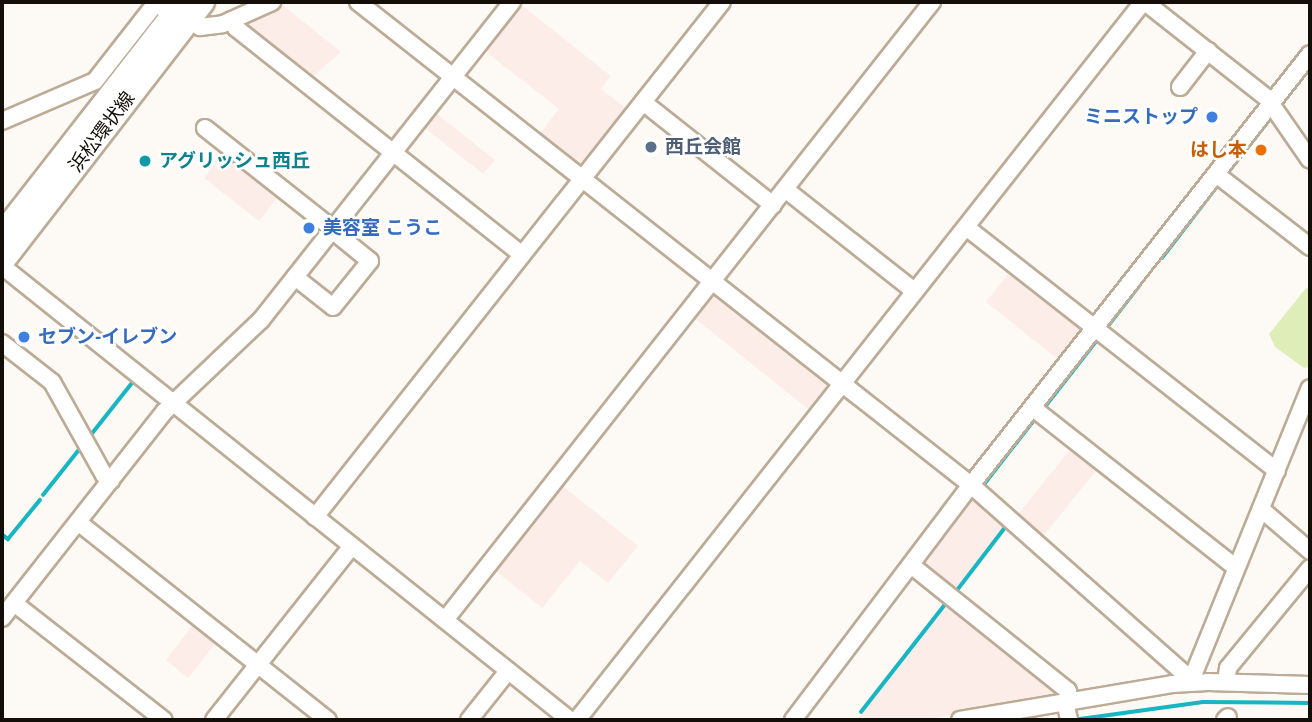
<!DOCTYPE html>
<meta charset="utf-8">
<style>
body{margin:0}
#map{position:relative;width:1312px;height:722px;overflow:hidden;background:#fdfaf6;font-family:Helvetica,"Noto Sans JP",sans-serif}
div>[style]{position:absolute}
.industrial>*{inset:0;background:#fcede8}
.green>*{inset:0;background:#dfeeb9}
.stream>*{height:3.5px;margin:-1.75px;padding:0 1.75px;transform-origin:1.75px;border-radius:1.75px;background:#18b5c2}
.roads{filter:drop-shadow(2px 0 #bcac97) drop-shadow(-2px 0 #bcac97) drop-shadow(0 2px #bcac97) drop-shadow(0 -2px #bcac97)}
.minor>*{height:16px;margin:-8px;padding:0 8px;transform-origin:8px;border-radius:8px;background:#fff}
.major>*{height:21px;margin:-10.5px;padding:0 10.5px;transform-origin:10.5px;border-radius:10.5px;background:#fff}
.dots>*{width:19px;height:19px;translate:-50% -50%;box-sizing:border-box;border:4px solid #fff;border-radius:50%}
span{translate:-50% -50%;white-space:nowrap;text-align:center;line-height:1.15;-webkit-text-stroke:5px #fff;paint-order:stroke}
.shop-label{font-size:19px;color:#366cbe;font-weight:700}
.right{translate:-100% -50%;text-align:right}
.left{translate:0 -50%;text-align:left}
.street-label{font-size:19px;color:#130e07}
.service-label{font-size:19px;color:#4e5e75;font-weight:700}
.food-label{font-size:19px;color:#c56008;font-weight:700}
.culture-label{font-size:19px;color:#0d838f;font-weight:700}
.frame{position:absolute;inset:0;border:4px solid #130e07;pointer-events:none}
</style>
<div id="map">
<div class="industrial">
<div style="clip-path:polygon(280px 3px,341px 52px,309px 80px,239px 22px)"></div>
<div style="clip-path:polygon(519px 3px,611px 76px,601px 89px,628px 110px,582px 168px,577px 169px,537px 137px,559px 109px,481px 48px)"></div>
<div style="clip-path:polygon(432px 110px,495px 160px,483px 174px,421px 125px)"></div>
<div style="clip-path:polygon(226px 149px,281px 193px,259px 221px,204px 178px)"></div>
<div style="clip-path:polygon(1012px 269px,1083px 326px,1084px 331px,1060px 361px,986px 302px)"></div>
<div style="clip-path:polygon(711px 290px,833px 382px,834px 387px,813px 413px,691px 315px)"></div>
<div style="clip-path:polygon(1073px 446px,1099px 467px,1040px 540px,1015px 518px)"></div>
<div style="clip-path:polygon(559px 483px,638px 546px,608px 583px,580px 561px,542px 608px,492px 568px)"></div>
<div style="clip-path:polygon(972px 497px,1005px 526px,953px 592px,922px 568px,922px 563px)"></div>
<div style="clip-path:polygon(950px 602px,1062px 692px,1061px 696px,924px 720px,856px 720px)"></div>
<div style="clip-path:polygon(196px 621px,219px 639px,188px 678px,166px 660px)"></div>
</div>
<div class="green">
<div style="clip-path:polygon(1306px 288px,1310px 289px,1310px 367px,1304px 368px,1275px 347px,1269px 334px)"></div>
</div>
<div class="stream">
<div style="left:1226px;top:175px;width:71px;rotate:-51.8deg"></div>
<div style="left:1162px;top:258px;width:93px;rotate:-52.4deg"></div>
<div style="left:1108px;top:326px;width:51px;rotate:-52.2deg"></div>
<div style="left:1044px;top:408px;width:88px;rotate:-52deg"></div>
<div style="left:90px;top:436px;width:68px;rotate:-51.6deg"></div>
<div style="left:982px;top:487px;width:86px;rotate:-52.1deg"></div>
<div style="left:43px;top:495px;width:63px;rotate:-51.5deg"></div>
<div style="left:2px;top:534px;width:8px;rotate:40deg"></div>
<div style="left:8px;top:539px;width:50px;rotate:-50.6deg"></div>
<div style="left:955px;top:593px;width:86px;rotate:-52.6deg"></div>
<div style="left:861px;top:712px;width:140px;rotate:-52deg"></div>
<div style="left:1073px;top:720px;width:131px;rotate:-7.9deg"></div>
<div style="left:1203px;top:702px;width:107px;rotate:0.5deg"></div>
</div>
<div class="roads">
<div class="minor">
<div style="left:358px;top:2px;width:780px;rotate:38.24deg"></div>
<div style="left:971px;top:485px;width:291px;rotate:41.5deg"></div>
<div style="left:1145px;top:2px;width:155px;rotate:38.2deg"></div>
<div style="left:1267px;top:98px;width:75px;rotate:55.3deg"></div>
<div style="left:190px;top:19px;width:13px;rotate:39deg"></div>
<div style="left:200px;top:27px;width:23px;rotate:-7deg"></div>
<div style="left:223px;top:24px;width:54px;rotate:-24.2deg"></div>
<div style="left:232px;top:20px;width:9px;rotate:63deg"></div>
<div style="left:236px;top:28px;width:365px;rotate:38.4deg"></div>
<div style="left:1180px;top:87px;width:46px;rotate:-52.1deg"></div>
<div style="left:643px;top:102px;width:166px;rotate:38.4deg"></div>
<div style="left:2px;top:121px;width:101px;rotate:-23.3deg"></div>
<div style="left:95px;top:81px;width:99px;rotate:-52deg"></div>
<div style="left:156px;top:3px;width:19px;rotate:36deg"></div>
<div style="left:205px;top:128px;width:163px;rotate:38.3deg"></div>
<div style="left:1216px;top:174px;width:119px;rotate:37.8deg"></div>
<div style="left:785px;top:189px;width:164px;rotate:38.3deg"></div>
<div style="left:966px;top:227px;width:395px;rotate:38.1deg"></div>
<div style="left:2px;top:266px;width:727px;rotate:38.64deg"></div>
<div style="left:295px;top:277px;width:48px;rotate:38.3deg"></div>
<div style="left:333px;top:307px;width:59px;rotate:-51.2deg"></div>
<div style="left:370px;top:261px;width:49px;rotate:-140.8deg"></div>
<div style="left:2px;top:343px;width:63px;rotate:38deg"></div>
<div style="left:52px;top:382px;width:107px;rotate:60.8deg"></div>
<div style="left:104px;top:475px;width:9px;rotate:36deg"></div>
<div style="left:1033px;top:408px;width:258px;rotate:38.2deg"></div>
<div style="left:1261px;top:509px;width:65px;rotate:40.6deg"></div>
<div style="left:315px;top:517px;width:656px;rotate:-51.68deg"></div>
<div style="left:78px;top:522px;width:319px;rotate:38.4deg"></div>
<div style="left:911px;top:565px;width:201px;rotate:38.7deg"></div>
<div style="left:1068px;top:691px;width:10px;rotate:79deg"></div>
<div style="left:14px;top:603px;width:190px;rotate:38deg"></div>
<div style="left:2px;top:618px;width:263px;rotate:-51.8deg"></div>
<div style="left:165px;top:411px;width:132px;rotate:-43.5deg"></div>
<div style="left:261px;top:320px;width:405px;rotate:-51.7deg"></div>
<div style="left:445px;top:620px;width:787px;rotate:-51.76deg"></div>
<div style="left:1226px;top:682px;width:14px;rotate:-82deg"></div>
<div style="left:1228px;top:668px;width:129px;rotate:-50.6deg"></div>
<div style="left:1190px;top:683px;width:318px;rotate:-67.9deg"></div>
<div style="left:1065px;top:702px;width:18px;rotate:77deg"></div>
<div style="left:214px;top:720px;width:222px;rotate:-51.6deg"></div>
<div style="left:469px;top:720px;width:63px;rotate:-51.5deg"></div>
<div style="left:577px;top:720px;width:914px;rotate:-51.75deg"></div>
<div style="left:793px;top:720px;width:295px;rotate:-52.9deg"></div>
<div style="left:971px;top:485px;width:548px;rotate:-51.81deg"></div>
<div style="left:960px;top:720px;width:215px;rotate:-9.6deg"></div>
<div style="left:1172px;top:684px;width:36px;rotate:-3deg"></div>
<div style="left:1208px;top:682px;width:102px;rotate:1.7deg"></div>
<div style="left:1225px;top:720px;width:4px;rotate:-45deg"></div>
</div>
<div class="major">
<div style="left:2px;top:232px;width:291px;rotate:-52.1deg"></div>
<div style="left:2px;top:262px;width:329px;rotate:-52.3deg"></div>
</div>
</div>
<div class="dots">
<div style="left:1212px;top:117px;background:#3f7fe0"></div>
<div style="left:651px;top:147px;background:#5c6f8a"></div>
<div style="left:1261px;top:150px;background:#e8710a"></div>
<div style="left:145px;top:161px;background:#0f9aa8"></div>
<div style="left:309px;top:228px;background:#3f7fe0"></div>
<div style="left:24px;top:337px;background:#3f7fe0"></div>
</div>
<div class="shop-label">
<span class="right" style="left:1198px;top:117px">ミニストップ</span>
<span class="left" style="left:323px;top:228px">美容室 こうこ</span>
<span class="left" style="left:38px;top:337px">セブン-イレブン</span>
</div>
<div class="street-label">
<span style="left:102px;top:132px;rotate:-53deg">浜松環状線</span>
</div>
<div class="service-label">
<span class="left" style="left:665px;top:147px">西丘会館</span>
</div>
<div class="food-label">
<span class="right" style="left:1247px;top:150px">はし本</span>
</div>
<div class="culture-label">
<span class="left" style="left:159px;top:161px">アグリッシュ西丘</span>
</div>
<div class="frame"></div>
</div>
